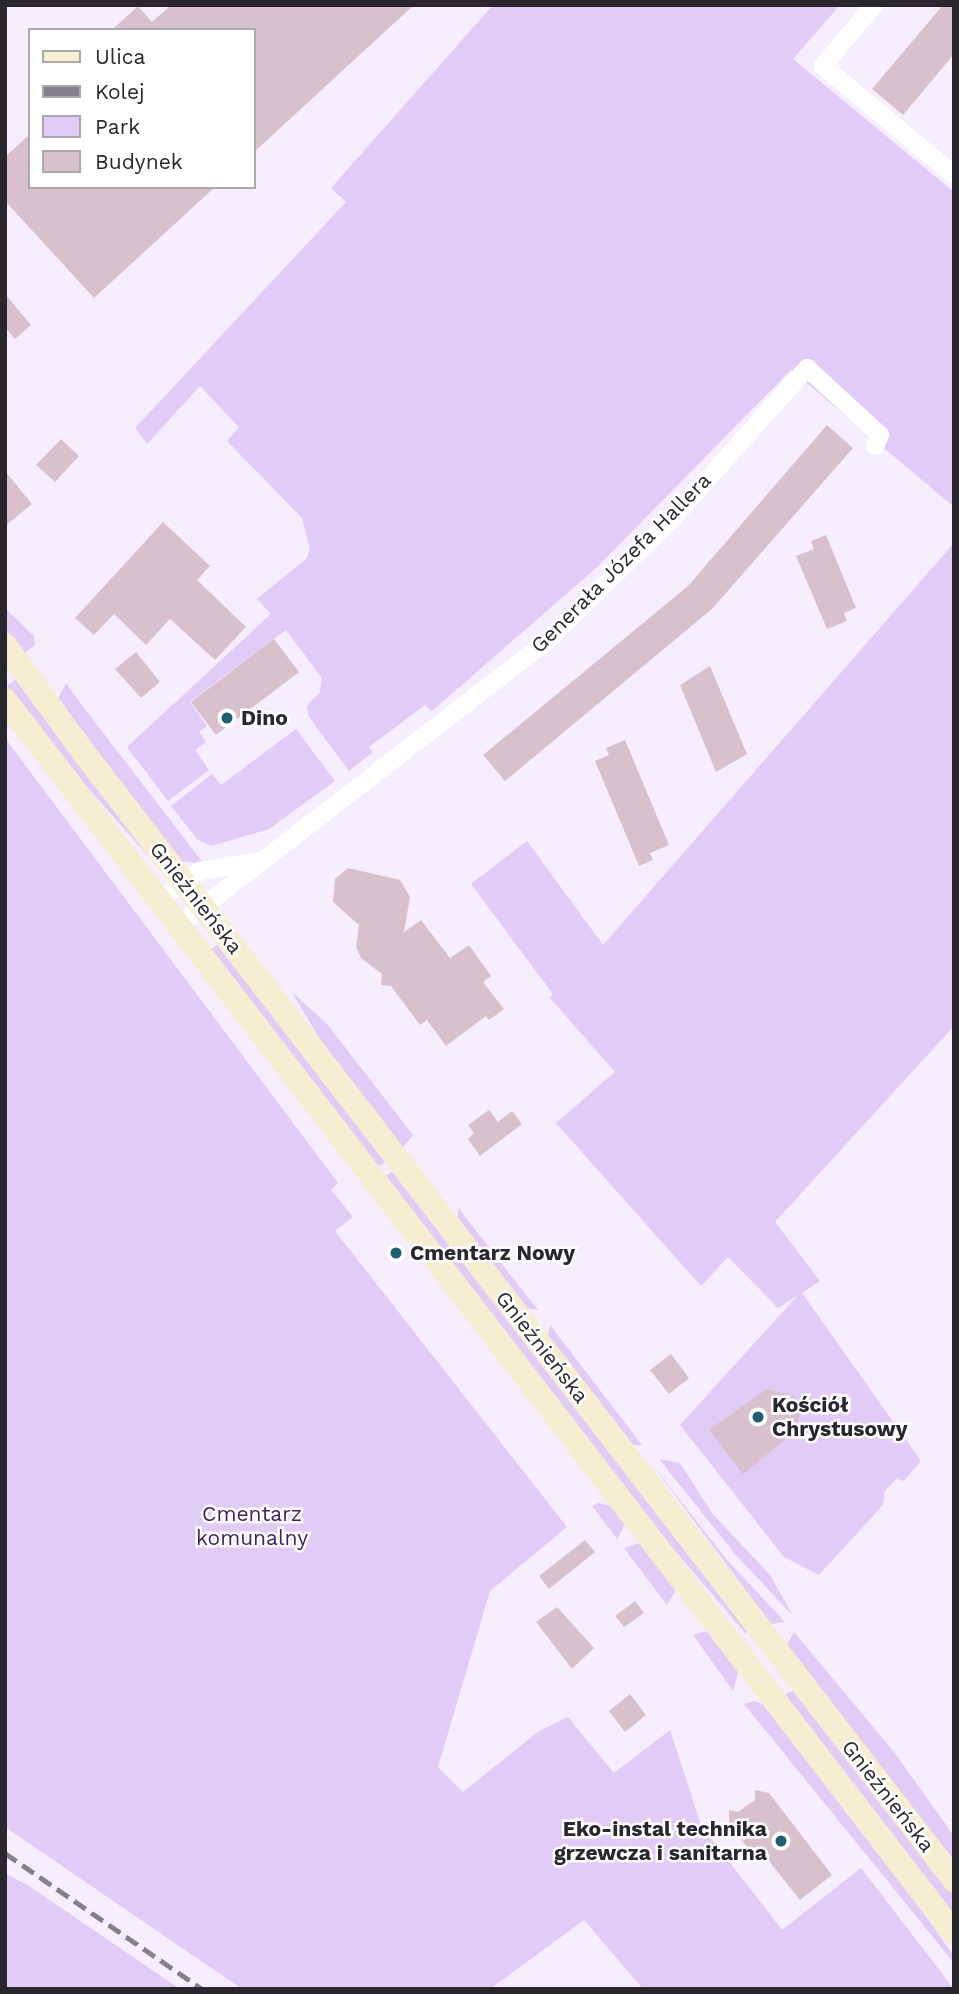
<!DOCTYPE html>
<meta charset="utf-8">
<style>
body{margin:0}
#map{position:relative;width:959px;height:1994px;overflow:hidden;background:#f6eeff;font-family:"Work Sans",sans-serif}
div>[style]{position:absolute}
.green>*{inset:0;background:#e1cbf7}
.building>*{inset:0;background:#d8c1cc}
.street>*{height:18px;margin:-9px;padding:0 9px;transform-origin:9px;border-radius:9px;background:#fff}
.secondary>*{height:24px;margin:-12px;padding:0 12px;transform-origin:12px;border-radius:12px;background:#f6eed0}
.rail>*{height:5px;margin-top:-2.5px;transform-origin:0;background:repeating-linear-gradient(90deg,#86808b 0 14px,transparent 0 21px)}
.dots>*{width:19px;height:19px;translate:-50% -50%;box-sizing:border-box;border:4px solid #fff;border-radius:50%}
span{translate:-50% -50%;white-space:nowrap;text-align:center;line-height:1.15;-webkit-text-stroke:5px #fff;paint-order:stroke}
.street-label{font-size:21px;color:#2a262d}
.poi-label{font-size:21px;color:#2a262d;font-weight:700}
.left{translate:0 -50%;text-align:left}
.right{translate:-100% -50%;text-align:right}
.park-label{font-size:21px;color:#43215d}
.frame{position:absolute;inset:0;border:7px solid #2a262d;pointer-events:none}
.legend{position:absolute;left:28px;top:28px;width:228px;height:161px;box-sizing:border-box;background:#fff;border:2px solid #aaa8ab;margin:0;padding:9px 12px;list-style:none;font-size:21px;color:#2a262d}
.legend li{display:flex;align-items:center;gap:14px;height:35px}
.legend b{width:35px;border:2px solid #aaa8ab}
</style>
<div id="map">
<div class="green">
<div style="clip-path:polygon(493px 5px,840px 5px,793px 59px,954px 192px,954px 507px,791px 370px,595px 569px,432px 711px,425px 705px,369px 747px,373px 752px,349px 771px,309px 717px,307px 706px,320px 692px,322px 678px,286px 630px,190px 702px,207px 726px,199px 732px,206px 742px,195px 750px,209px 770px,168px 801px,127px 747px,271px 614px,257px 599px,307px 558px,310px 549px,302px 518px,227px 441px,239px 427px,200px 386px,147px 444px,135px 428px,346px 202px,331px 188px)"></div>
<div style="clip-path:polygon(954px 543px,954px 1026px,775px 1222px,820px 1281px,802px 1293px,921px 1461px,904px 1481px,896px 1479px,885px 1491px,883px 1505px,819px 1575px,784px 1557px,680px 1425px,798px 1295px,778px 1308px,728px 1257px,701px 1286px,556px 1123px,615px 1072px,550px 998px,553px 994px,471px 884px,527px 841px,603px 945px)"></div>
<div style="clip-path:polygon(5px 608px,34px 636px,35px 645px,24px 654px,5px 628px)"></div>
<div style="clip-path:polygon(17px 678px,165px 875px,48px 743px,7px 686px)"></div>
<div style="clip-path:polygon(66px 683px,81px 704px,204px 864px,180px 861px,58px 699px)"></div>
<div style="clip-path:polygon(296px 729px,335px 781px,269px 829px,211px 846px,198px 840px,171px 806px,212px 774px,221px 785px)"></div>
<div style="clip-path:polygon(5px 738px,338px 1183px,331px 1190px,353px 1217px,335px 1231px,567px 1527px,490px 1591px,438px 1767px,463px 1792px,539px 1731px,568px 1717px,614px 1773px,670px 1730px,701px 1825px,782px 1930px,861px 1868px,954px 1989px,643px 1989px,584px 1920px,490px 1989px,242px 1989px,5px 1827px)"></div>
<div style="clip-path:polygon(219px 944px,386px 1161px,376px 1169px,210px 950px)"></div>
<div style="clip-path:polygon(292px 992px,327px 1024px,413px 1135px,402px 1149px,328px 1053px)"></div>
<div style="clip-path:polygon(393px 1171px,747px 1631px,746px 1634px,642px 1512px,383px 1178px)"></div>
<div style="clip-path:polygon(459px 1207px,462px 1213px,538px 1310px,524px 1308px,457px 1221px)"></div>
<div style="clip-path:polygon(550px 1325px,642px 1445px,633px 1445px,548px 1335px)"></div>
<div style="clip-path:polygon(659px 1459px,680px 1463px,712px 1513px,770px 1575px,793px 1616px,735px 1554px)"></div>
<div style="clip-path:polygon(651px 1463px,727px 1560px,785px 1622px,771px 1624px)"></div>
<div style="clip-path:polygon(598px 1503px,611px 1506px,625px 1524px,617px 1539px,592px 1506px)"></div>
<div style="clip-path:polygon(639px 1543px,676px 1590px,667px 1605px,624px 1548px)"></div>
<div style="clip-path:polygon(707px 1631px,738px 1672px,733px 1691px,693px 1635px)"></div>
<div style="clip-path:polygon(794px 1632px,894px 1752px,954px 1836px,954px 1864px,787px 1645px)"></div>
<div style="clip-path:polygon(793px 1691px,954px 1895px,954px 1917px,785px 1694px)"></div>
<div style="clip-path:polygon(754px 1701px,763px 1704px,918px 1905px,954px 1956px,954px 1963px,744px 1704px)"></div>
<div style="clip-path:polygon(5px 1873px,29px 1886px,180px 1989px,5px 1989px)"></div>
</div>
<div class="building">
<div style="clip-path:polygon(171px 5px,414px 5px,254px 152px,254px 30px,112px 30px,138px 6px,152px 22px)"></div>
<div style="clip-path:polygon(943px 5px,954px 5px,954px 54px,903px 115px,872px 89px)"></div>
<div style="clip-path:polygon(30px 134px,30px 187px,215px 187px,94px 298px,5px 201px,5px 157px)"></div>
<div style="clip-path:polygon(5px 294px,31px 325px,15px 339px,5px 327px)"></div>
<div style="clip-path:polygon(827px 425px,853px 448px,712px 609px,505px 781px,483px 755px,688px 586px)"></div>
<div style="clip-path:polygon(61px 439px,79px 456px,55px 482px,36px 465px)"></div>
<div style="clip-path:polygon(5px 471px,32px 504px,5px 526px)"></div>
<div style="clip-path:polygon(163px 522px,210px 566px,197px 580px,246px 627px,215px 660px,170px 619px,146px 645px,114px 614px,94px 635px,75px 618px)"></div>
<div style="clip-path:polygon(826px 535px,856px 608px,844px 613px,847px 621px,827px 629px,796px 556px,814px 549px,811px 541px)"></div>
<div style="clip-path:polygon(274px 639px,299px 672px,216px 735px,191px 702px)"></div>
<div style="clip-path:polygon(136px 652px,160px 682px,141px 698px,115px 669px)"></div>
<div style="clip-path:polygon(710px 666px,747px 754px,716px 772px,680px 685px)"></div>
<div style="clip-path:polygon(625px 740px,669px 845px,650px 853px,653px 860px,639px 866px,595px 761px,609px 755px,606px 748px)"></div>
<div style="clip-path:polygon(348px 868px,400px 880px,410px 897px,404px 932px,421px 920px,450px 958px,469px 945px,491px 976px,483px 982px,504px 1009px,489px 1020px,486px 1016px,446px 1046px,427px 1020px,420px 1025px,391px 986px,381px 985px,382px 974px,361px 958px,356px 947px,359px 925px,333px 902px,335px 879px)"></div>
<div style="clip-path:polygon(489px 1110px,498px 1122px,512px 1111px,522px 1124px,480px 1156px,468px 1139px,474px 1133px,468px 1125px)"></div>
<div style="clip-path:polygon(671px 1354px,689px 1378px,669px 1394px,650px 1370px)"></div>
<div style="clip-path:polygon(767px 1389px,795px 1396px,800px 1408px,798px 1429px,743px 1474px,709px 1430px)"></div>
<div style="clip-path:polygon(585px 1540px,595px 1552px,549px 1589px,539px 1576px)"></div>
<div style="clip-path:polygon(635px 1601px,644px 1613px,624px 1627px,615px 1616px)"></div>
<div style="clip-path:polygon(557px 1607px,594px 1648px,572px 1669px,536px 1622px)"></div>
<div style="clip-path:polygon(630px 1694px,646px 1715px,625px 1732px,609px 1711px)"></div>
<div style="clip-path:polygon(755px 1790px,769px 1793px,832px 1875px,800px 1900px,757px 1846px,750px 1851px,729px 1824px,729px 1810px,738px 1812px,755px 1800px)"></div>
</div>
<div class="street">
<div style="left:874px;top:5px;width:80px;rotate:129.9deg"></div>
<div style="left:823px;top:66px;width:170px;rotate:39.8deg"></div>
<div style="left:157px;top:901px;width:52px;rotate:-35.5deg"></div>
<div style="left:199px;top:871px;width:63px;rotate:-9.2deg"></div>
<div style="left:177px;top:927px;width:469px;rotate:-37.7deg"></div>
<div style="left:548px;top:640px;width:173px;rotate:-44.3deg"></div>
<div style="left:672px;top:519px;width:203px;rotate:-48.2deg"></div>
<div style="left:807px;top:368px;width:99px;rotate:42.5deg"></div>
<div style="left:880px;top:435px;width:12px;rotate:114deg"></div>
</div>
<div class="secondary">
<div style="left:5px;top:645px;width:134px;rotate:53.8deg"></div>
<div style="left:84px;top:753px;width:1424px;rotate:52.33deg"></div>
<div style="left:5px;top:700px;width:1556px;rotate:52.42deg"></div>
</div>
<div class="rail">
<div style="left:5px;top:1853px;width:239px;rotate:34.6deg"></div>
</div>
<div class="dots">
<div style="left:227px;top:718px;background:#1d5e73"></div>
<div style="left:396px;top:1253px;background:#1d5e73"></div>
<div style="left:758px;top:1417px;background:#1d5e73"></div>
<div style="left:781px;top:1841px;background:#1d5e73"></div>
</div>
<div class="street-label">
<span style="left:621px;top:563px;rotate:-45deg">Generała Józefa Hallera</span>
<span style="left:196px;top:898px;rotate:52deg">Gnieźnieńska</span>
<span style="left:542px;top:1347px;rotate:52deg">Gnieźnieńska</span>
<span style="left:888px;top:1796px;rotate:52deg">Gnieźnieńska</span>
</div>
<div class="poi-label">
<span class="left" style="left:241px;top:718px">Dino</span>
<span class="left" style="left:410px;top:1253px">Cmentarz Nowy</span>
<span class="left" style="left:772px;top:1417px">Kościół<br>Chrystusowy</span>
<span class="right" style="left:767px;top:1841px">Eko-instal technika<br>grzewcza i sanitarna</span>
</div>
<div class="park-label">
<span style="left:252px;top:1526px">Cmentarz<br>komunalny</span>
</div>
<div class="frame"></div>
<ul class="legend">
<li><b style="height:9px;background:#f6eed0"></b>Ulica</li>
<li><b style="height:9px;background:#86808b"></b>Kolej</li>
<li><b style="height:19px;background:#e1cbf7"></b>Park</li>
<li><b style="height:19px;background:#d8c1cc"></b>Budynek</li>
</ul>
</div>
